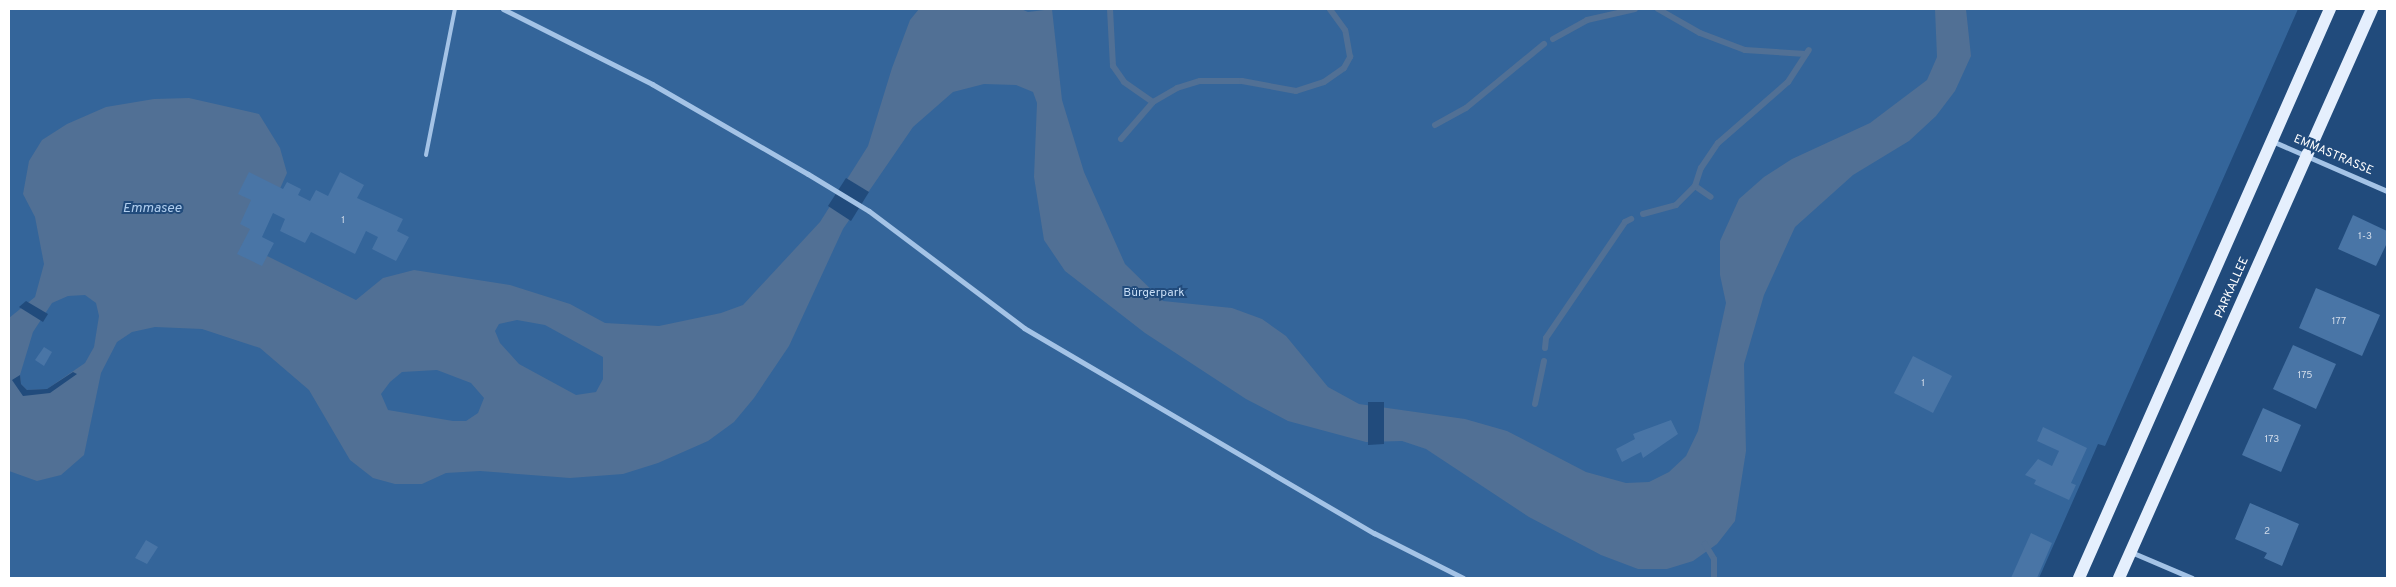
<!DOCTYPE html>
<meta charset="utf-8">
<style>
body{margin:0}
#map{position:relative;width:2396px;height:587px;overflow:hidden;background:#214b7c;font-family:Overpass,sans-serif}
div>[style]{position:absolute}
.green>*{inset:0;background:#34659a}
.water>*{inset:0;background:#517095}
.pier>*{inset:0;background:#214b7c}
.stream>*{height:6px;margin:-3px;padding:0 3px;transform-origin:3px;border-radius:3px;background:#517095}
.building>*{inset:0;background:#4975a6}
.lane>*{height:4px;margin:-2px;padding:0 2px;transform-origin:2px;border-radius:2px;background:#a4c3e6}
.street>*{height:5px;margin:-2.5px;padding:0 2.5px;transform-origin:2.5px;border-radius:2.5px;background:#a4c3e6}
.primary>*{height:12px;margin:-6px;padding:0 6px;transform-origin:6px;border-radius:6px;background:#e5effd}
span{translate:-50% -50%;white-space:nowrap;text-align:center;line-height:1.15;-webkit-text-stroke:4px #214b7c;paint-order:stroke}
.number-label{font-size:10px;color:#d2dce9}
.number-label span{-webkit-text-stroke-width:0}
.street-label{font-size:12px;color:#fff}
.park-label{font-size:12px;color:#c7ddf5}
.water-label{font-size:14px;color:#afcdee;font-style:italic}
.frame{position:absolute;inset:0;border:10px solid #fff;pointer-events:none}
</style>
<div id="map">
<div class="green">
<div style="clip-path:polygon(9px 9px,2298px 9px,2105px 446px,2098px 444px,2039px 578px,9px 578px)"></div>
</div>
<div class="water">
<div style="clip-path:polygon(evenodd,919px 9px,1021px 9px,1028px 12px,1052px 9px,1062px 100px,1084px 172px,1125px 264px,1163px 301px,1232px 308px,1262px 319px,1286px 336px,1328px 387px,1359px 404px,1465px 419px,1507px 431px,1586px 472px,1626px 483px,1649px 482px,1669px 472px,1686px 456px,1698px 431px,1726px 303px,1720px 275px,1720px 241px,1739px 199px,1764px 177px,1792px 159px,1870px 123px,1927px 80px,1937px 57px,1935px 9px,1966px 9px,1971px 56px,1955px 91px,1936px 116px,1909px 141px,1853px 175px,1795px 227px,1764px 295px,1744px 364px,1746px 451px,1735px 521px,1717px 544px,1693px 561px,1667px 569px,1638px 569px,1601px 555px,1529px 517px,1426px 449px,1402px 441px,1366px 442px,1288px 421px,1246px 399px,1145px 333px,1065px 271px,1044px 240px,1034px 177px,1037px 103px,1033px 92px,1016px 85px,984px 84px,953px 92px,913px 127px,843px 229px,789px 346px,754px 398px,734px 422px,708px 441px,658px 463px,623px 474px,570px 478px,480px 471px,446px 473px,422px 484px,395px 484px,373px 478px,350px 460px,309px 390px,260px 348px,202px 329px,155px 327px,132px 332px,117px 342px,101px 373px,84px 455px,61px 475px,37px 481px,9px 471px,9px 318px,35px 297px,44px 264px,35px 217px,23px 194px,29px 161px,42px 140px,67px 124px,106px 107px,154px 99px,189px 98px,259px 114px,280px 148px,287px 173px,253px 249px,356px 300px,383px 278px,414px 270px,510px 285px,570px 304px,605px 323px,659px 326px,721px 313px,743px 305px,820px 222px,868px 146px,892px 68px,910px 20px,919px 9px,85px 295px,96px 303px,99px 316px,94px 347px,85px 363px,47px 389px,27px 390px,21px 384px,20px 375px,33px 332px,52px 303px,68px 296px,85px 295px,919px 9px,517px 320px,545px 325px,603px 357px,603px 379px,596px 392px,576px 395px,519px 364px,500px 343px,495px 331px,499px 324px,517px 320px,919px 9px,437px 370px,471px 383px,484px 398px,478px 413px,466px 421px,453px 421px,388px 410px,381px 394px,390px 382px,402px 372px,437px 370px)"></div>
</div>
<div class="pier">
<div style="clip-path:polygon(846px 178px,869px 192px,851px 221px,828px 206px)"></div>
<div style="clip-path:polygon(26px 301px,48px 314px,43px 322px,19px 307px)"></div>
<div style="clip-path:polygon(73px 372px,77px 374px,50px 393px,23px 396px,12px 380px,20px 375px,21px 384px,27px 390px,47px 389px)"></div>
<div style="clip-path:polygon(1368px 402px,1384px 402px,1384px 444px,1368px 445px)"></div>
</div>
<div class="stream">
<div style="left:1110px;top:9px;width:57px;rotate:87deg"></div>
<div style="left:1113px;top:66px;width:19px;rotate:55deg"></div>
<div style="left:1124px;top:82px;width:35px;rotate:35deg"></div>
<div style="left:1658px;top:9px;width:48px;rotate:29.7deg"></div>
<div style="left:1700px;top:33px;width:48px;rotate:20.7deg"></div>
<div style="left:1745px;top:50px;width:61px;rotate:3.8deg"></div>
<div style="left:1553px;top:39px;width:39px;rotate:-29deg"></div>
<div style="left:1587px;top:20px;width:49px;rotate:-12.9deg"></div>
<div style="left:1435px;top:125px;width:35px;rotate:-29deg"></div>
<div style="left:1466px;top:108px;width:101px;rotate:-39.4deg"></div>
<div style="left:1121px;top:139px;width:49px;rotate:-49.1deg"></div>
<div style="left:1153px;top:102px;width:28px;rotate:-30deg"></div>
<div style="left:1177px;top:88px;width:24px;rotate:-17deg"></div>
<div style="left:1200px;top:81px;width:42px"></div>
<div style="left:1242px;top:81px;width:55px;rotate:10.5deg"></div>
<div style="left:1296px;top:91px;width:29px;rotate:-18deg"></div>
<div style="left:1324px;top:82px;width:24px;rotate:-35deg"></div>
<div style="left:1344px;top:68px;width:13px;rotate:-61deg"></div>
<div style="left:1350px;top:57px;width:27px;rotate:-100deg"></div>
<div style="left:1345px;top:30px;width:26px;rotate:-126deg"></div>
<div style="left:1695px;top:186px;width:19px;rotate:35deg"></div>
<div style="left:1643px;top:214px;width:34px;rotate:-15deg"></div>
<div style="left:1676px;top:205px;width:27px;rotate:-45deg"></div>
<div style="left:1695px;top:186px;width:19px;rotate:-72deg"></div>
<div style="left:1701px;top:168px;width:30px;rotate:-56deg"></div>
<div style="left:1718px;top:143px;width:93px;rotate:-41.1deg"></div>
<div style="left:1788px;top:82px;width:38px;rotate:-57deg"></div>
<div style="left:1545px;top:348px;width:10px;rotate:-84deg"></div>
<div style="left:1546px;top:338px;width:140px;rotate:-55.7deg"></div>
<div style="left:1625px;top:222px;width:7px;rotate:-27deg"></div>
<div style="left:1535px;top:404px;width:44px;rotate:-78.2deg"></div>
<div style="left:1705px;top:544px;width:17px;rotate:59deg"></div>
<div style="left:1714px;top:559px;width:19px;rotate:90deg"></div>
</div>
<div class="building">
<div style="clip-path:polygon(249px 172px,283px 189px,287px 182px,301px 189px,298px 195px,310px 201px,316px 190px,328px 196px,340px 172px,364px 185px,357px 198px,403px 219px,397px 231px,409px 237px,396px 261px,372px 249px,378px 237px,366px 231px,355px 254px,311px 232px,305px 243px,280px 231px,285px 219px,273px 213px,262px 237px,274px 243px,262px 266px,237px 254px,250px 229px,240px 224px,251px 200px,238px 194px)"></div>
<div style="clip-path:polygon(2353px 215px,2387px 231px,2387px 243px,2376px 266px,2338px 249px)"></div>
<div style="clip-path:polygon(2316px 288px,2380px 315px,2362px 356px,2299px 328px)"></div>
<div style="clip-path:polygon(2293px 345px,2336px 364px,2316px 409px,2273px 389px)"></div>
<div style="clip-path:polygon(44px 347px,52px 352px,44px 366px,35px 360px)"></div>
<div style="clip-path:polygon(1913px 356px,1952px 376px,1933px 413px,1894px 393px)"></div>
<div style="clip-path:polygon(2263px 408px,2301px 425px,2281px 472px,2242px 455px)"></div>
<div style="clip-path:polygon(1671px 420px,1678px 434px,1643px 458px,1641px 452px,1622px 462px,1616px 449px,1635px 439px,1633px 434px)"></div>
<div style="clip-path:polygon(2043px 427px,2087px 448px,2071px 483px,2076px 485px,2069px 500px,2034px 484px,2036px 480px,2025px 475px,2038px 459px,2052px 466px,2059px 451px,2037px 441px)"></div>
<div style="clip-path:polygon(2250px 503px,2299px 524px,2282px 566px,2264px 558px,2267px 553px,2235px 539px)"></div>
<div style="clip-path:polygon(2031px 533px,2052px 543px,2037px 578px,2011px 578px)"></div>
<div style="clip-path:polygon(146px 540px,158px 547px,147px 564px,135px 558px)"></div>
</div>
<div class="lane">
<div style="left:426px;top:155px;width:149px;rotate:-78.8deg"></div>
</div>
<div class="street">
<div style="left:503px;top:9px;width:167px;rotate:26.7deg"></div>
<div style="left:652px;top:84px;width:180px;rotate:30deg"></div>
<div style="left:808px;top:174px;width:71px;rotate:31.2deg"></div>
<div style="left:869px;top:211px;width:194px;rotate:37deg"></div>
<div style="left:1024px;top:328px;width:406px;rotate:30.4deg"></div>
<div style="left:1374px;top:533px;width:100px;rotate:26.8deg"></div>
<div style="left:2272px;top:141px;width:125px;rotate:23.5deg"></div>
<div style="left:2131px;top:552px;width:66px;rotate:23.1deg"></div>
</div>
<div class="primary">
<div style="left:2079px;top:578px;width:622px;rotate:-66.2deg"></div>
<div style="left:2119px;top:578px;width:623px;rotate:-66.03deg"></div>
</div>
<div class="number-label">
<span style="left:343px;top:221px">1</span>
<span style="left:2365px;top:237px">1-3</span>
<span style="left:2339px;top:322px">177</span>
<span style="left:2305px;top:376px">175</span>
<span style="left:1923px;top:384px">1</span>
<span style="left:2272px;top:440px">173</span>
<span style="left:2267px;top:532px">2</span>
</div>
<div class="street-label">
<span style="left:2333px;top:156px;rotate:23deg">EMMASTRASSE</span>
<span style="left:2233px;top:288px;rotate:-66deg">PARKALLEE</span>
</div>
<div class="park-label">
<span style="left:1154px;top:294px">Bürgerpark</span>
</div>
<div class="water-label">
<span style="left:152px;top:209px">Emmasee</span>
</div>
<div class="frame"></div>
</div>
